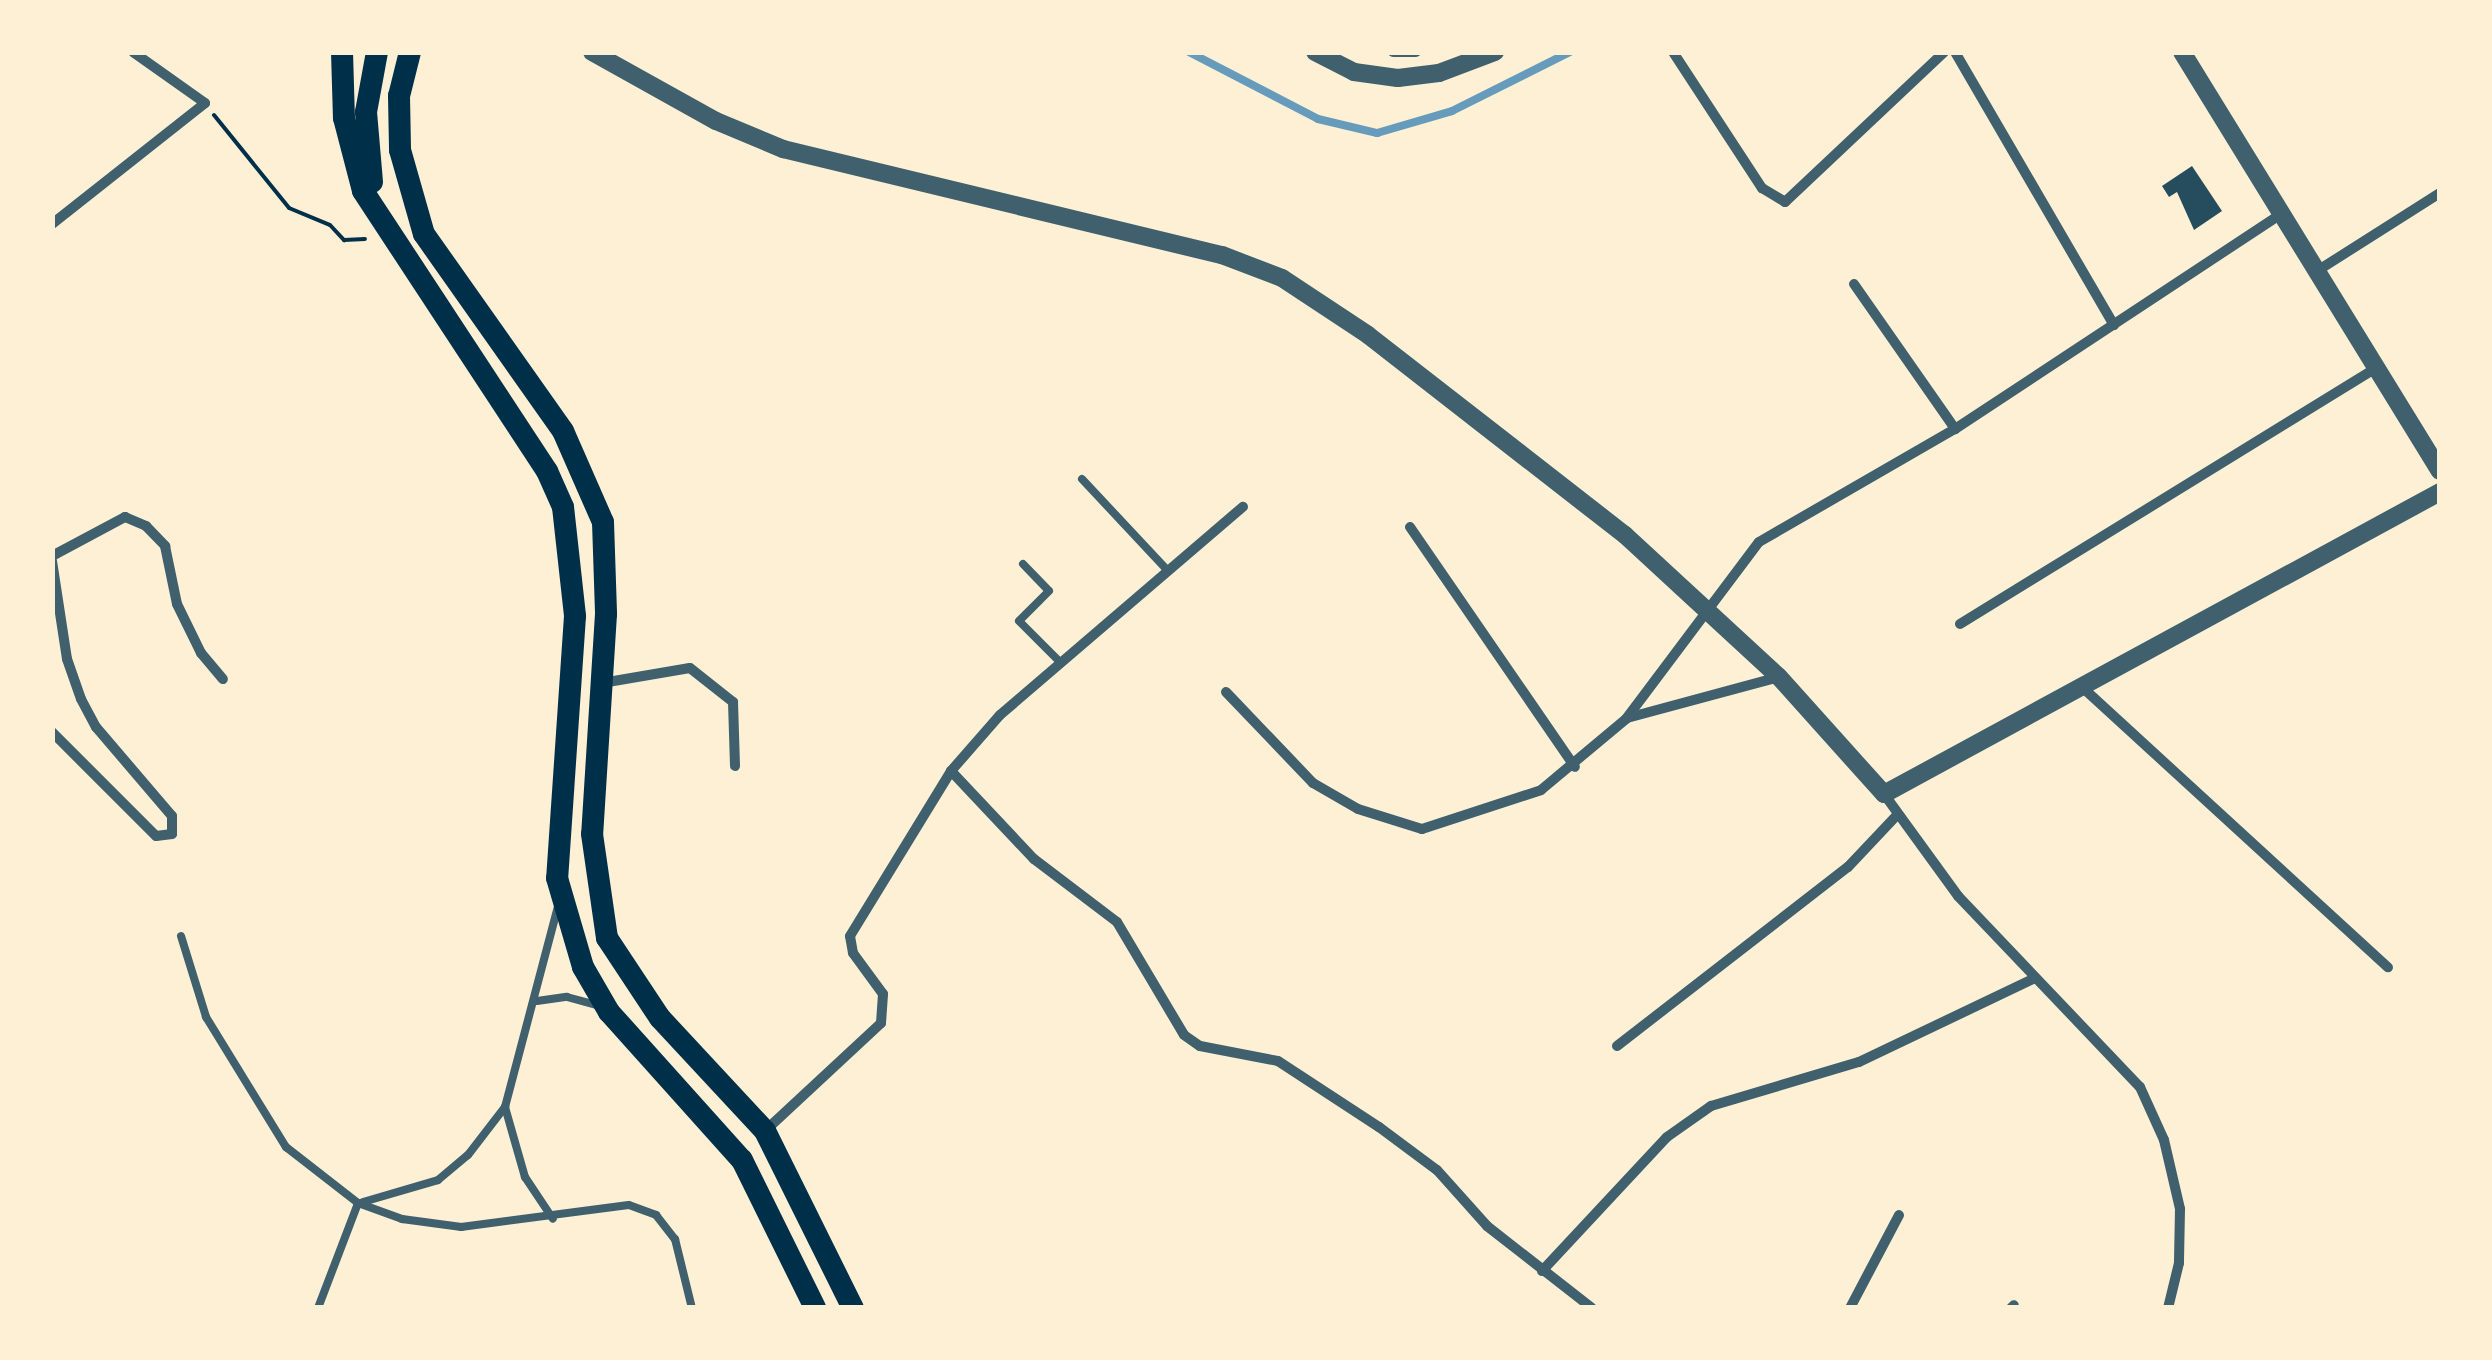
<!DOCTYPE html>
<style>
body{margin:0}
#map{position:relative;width:2492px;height:1360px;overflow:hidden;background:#fdf0d5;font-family:Roboto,sans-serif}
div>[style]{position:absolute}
.stream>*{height:8px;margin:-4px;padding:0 4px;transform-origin:4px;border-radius:4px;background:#669bbc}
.building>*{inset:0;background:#264d5e}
.path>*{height:4px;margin:-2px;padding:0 2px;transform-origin:2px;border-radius:2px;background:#003049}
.service>*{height:8px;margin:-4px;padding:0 4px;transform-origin:4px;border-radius:4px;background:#3f606c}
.minor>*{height:10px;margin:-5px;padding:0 5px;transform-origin:5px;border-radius:5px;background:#3f606c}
.tertiary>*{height:18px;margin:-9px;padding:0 9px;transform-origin:9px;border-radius:9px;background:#3f606c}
.primary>*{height:22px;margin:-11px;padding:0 11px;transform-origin:11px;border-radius:11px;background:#003049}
span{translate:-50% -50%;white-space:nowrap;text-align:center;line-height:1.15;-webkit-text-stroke:10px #fdf0d5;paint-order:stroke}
.frame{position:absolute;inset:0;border:55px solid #fdf0d5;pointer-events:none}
</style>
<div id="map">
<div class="stream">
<div style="left:1189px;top:52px;width:145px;rotate:27.4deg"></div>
<div style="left:1318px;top:119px;width:61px;rotate:13.3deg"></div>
<div style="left:1377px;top:133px;width:78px;rotate:-16.3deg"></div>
<div style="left:1452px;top:111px;width:132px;rotate:-26.6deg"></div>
</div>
<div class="building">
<div style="clip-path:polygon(2192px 166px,2222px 211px,2194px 230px,2177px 192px,2169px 197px,2162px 186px)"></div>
</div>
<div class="path">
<div style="left:214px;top:115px;width:119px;rotate:51.1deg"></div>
<div style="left:289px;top:208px;width:44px;rotate:22.5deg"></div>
<div style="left:330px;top:225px;width:21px;rotate:47deg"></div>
<div style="left:344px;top:240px;width:21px;rotate:-3deg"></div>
</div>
<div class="service">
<div style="left:1082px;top:479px;width:126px;rotate:46.9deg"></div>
<div style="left:1023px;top:564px;width:37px;rotate:46deg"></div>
<div style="left:1049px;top:591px;width:42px;rotate:135deg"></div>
<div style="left:1019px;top:621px;width:59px;rotate:45deg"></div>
<div style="left:181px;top:936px;width:85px;rotate:72.8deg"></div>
<div style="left:206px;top:1017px;width:153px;rotate:58.4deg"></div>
<div style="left:286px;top:1147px;width:91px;rotate:37.9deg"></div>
<div style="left:358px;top:1203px;width:47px;rotate:20deg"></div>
<div style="left:402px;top:1219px;width:60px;rotate:7.7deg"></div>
<div style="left:461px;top:1227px;width:169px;rotate:-7.5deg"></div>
<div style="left:629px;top:1205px;width:29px;rotate:20deg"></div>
<div style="left:656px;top:1215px;width:31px;rotate:52deg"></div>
<div style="left:675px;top:1239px;width:71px;rotate:76.2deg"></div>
<div style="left:537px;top:1001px;width:30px;rotate:-8deg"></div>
<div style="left:567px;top:997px;width:30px;rotate:15deg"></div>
<div style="left:505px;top:1107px;width:73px;rotate:74.1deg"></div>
<div style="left:525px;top:1177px;width:50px;rotate:56.3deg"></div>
<div style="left:363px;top:1202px;width:78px;rotate:-16.3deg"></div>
<div style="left:438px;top:1180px;width:39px;rotate:-40deg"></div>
<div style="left:468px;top:1155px;width:61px;rotate:-52.4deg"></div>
<div style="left:505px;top:1107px;width:207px;rotate:-75.2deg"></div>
<div style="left:318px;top:1308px;width:112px;rotate:-69.1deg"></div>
</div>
<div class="minor">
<div style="left:1393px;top:52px;width:23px"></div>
<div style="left:1673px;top:52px;width:163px;rotate:56.8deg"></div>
<div style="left:1762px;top:188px;width:27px;rotate:31deg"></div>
<div style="left:1785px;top:202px;width:219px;rotate:-43.3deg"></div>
<div style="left:1955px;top:52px;width:316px;rotate:59.8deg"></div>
<div style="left:52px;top:224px;width:195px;rotate:-38.3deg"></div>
<div style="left:205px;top:103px;width:88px;rotate:-144.7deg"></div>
<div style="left:2317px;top:271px;width:146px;rotate:-32.4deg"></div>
<div style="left:1854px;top:284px;width:177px;rotate:55.1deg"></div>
<div style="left:1410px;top:527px;width:291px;rotate:55.5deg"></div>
<div style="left:52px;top:556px;width:83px;rotate:-28.1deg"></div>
<div style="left:125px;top:517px;width:23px;rotate:23deg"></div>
<div style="left:146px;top:526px;width:28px;rotate:46deg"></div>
<div style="left:165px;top:546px;width:59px;rotate:78.3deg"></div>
<div style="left:177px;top:604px;width:55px;rotate:63.9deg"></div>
<div style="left:201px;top:653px;width:34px;rotate:50deg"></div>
<div style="left:52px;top:561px;width:99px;rotate:81.3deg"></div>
<div style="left:67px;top:659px;width:42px;rotate:70.7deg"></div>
<div style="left:81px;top:699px;width:32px;rotate:62deg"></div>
<div style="left:96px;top:727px;width:117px;rotate:49.5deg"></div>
<div style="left:172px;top:816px;width:18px;rotate:90deg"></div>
<div style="left:172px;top:834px;width:16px;rotate:173deg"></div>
<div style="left:156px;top:836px;width:147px;rotate:-135deg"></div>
<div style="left:1960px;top:624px;width:488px;rotate:-31.6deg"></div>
<div style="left:602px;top:683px;width:89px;rotate:-9.7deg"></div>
<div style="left:690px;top:668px;width:55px;rotate:38.3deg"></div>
<div style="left:733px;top:702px;width:64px;rotate:88.2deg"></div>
<div style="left:2082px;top:687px;width:415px;rotate:42.5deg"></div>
<div style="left:1226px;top:692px;width:126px;rotate:46.3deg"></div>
<div style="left:1313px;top:783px;width:52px;rotate:30deg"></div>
<div style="left:1358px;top:809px;width:67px;rotate:17.4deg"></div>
<div style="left:1422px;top:829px;width:125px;rotate:-18.1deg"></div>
<div style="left:1541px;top:790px;width:111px;rotate:-39.9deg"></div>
<div style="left:1626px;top:719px;width:221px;rotate:-53.1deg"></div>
<div style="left:1759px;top:542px;width:226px;rotate:-30deg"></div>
<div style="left:1955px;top:429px;width:391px;rotate:-33.4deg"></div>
<div style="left:1627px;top:718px;width:157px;rotate:-15.1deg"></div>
<div style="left:951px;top:771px;width:121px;rotate:46.7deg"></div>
<div style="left:1034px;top:859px;width:104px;rotate:37.2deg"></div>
<div style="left:1117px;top:922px;width:131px;rotate:59.3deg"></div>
<div style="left:1184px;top:1035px;width:19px;rotate:35deg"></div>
<div style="left:1200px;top:1046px;width:79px;rotate:10.9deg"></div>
<div style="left:1278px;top:1061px;width:121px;rotate:33.2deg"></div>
<div style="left:1379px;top:1127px;width:72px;rotate:36.6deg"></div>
<div style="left:1437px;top:1170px;width:75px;rotate:48.2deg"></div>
<div style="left:1487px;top:1226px;width:133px;rotate:38deg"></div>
<div style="left:1884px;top:794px;width:126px;rotate:54deg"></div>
<div style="left:1958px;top:896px;width:264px;rotate:46.4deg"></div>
<div style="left:2140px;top:1087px;width:58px;rotate:65.6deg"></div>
<div style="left:2164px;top:1140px;width:71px;rotate:76.9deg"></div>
<div style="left:2180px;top:1209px;width:54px;rotate:91.1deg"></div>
<div style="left:2179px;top:1263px;width:46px;rotate:103.7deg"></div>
<div style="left:1617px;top:1046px;width:292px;rotate:-37.8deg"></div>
<div style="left:1848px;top:867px;width:71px;rotate:-46.7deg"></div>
<div style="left:766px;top:1130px;width:157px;rotate:-42.9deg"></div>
<div style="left:881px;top:1023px;width:29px;rotate:-86deg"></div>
<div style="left:883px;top:994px;width:51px;rotate:-126.2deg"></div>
<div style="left:853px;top:953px;width:17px;rotate:-100deg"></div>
<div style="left:850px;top:936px;width:193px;rotate:-58.5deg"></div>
<div style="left:951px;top:771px;width:74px;rotate:-48.8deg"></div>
<div style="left:1000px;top:715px;width:320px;rotate:-40.6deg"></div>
<div style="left:1542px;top:1271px;width:183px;rotate:-47deg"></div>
<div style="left:1667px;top:1137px;width:54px;rotate:-35.2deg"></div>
<div style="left:1711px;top:1106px;width:154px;rotate:-16.6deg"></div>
<div style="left:1859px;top:1062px;width:195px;rotate:-25.5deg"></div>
<div style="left:1850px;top:1308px;width:105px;rotate:-62.2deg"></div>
<div style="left:2011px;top:1308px;width:4px;rotate:-45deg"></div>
</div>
<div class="tertiary">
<div style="left:592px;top:52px;width:142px;rotate:29.1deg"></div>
<div style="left:716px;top:121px;width:73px;rotate:22.7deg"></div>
<div style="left:783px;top:149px;width:452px;rotate:13.6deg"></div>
<div style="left:1222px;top:255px;width:64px;rotate:21deg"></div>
<div style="left:1282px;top:278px;width:103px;rotate:33.5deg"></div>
<div style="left:1368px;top:335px;width:326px;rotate:37.9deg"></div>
<div style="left:1625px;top:535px;width:209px;rotate:42.7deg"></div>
<div style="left:1779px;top:677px;width:157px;rotate:48.1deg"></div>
<div style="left:1884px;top:794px;width:633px;rotate:-28.51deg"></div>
<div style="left:1315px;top:52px;width:44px;rotate:27.1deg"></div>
<div style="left:1354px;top:72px;width:44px;rotate:7.8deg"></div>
<div style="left:1398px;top:78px;width:41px;rotate:-7deg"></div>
<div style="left:1439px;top:73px;width:60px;rotate:-20.6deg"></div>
<div style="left:2182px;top:52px;width:492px;rotate:58.4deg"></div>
</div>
<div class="primary">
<div style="left:342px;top:52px;width:66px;rotate:88.3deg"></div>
<div style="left:344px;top:118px;width:75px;rotate:75.4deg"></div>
<div style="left:363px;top:191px;width:335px;rotate:56.7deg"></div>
<div style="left:547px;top:471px;width:39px;rotate:66deg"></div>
<div style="left:563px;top:507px;width:110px;rotate:83.7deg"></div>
<div style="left:575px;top:616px;width:263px;rotate:93.9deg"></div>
<div style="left:557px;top:878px;width:93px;rotate:73.7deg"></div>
<div style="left:583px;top:967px;width:52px;rotate:60deg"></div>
<div style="left:609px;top:1012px;width:199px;rotate:48.1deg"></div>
<div style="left:742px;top:1160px;width:165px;rotate:63.7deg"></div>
<div style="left:410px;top:52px;width:45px;rotate:104deg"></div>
<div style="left:399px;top:96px;width:54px;rotate:88.9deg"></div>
<div style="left:400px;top:150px;width:87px;rotate:74.1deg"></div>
<div style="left:424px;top:234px;width:241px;rotate:54.8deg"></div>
<div style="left:563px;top:431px;width:99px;rotate:66.3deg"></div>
<div style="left:603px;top:522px;width:92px;rotate:88.1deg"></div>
<div style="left:606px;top:614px;width:220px;rotate:93.6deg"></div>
<div style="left:592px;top:834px;width:105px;rotate:81.8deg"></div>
<div style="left:607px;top:938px;width:96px;rotate:56.5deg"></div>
<div style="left:660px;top:1018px;width:154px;rotate:47.1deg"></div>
<div style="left:765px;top:1131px;width:198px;rotate:63.6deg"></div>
<div style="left:372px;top:182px;width:70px;rotate:-94.9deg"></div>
<div style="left:366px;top:112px;width:61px;rotate:-79.6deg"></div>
</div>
<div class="frame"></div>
</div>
